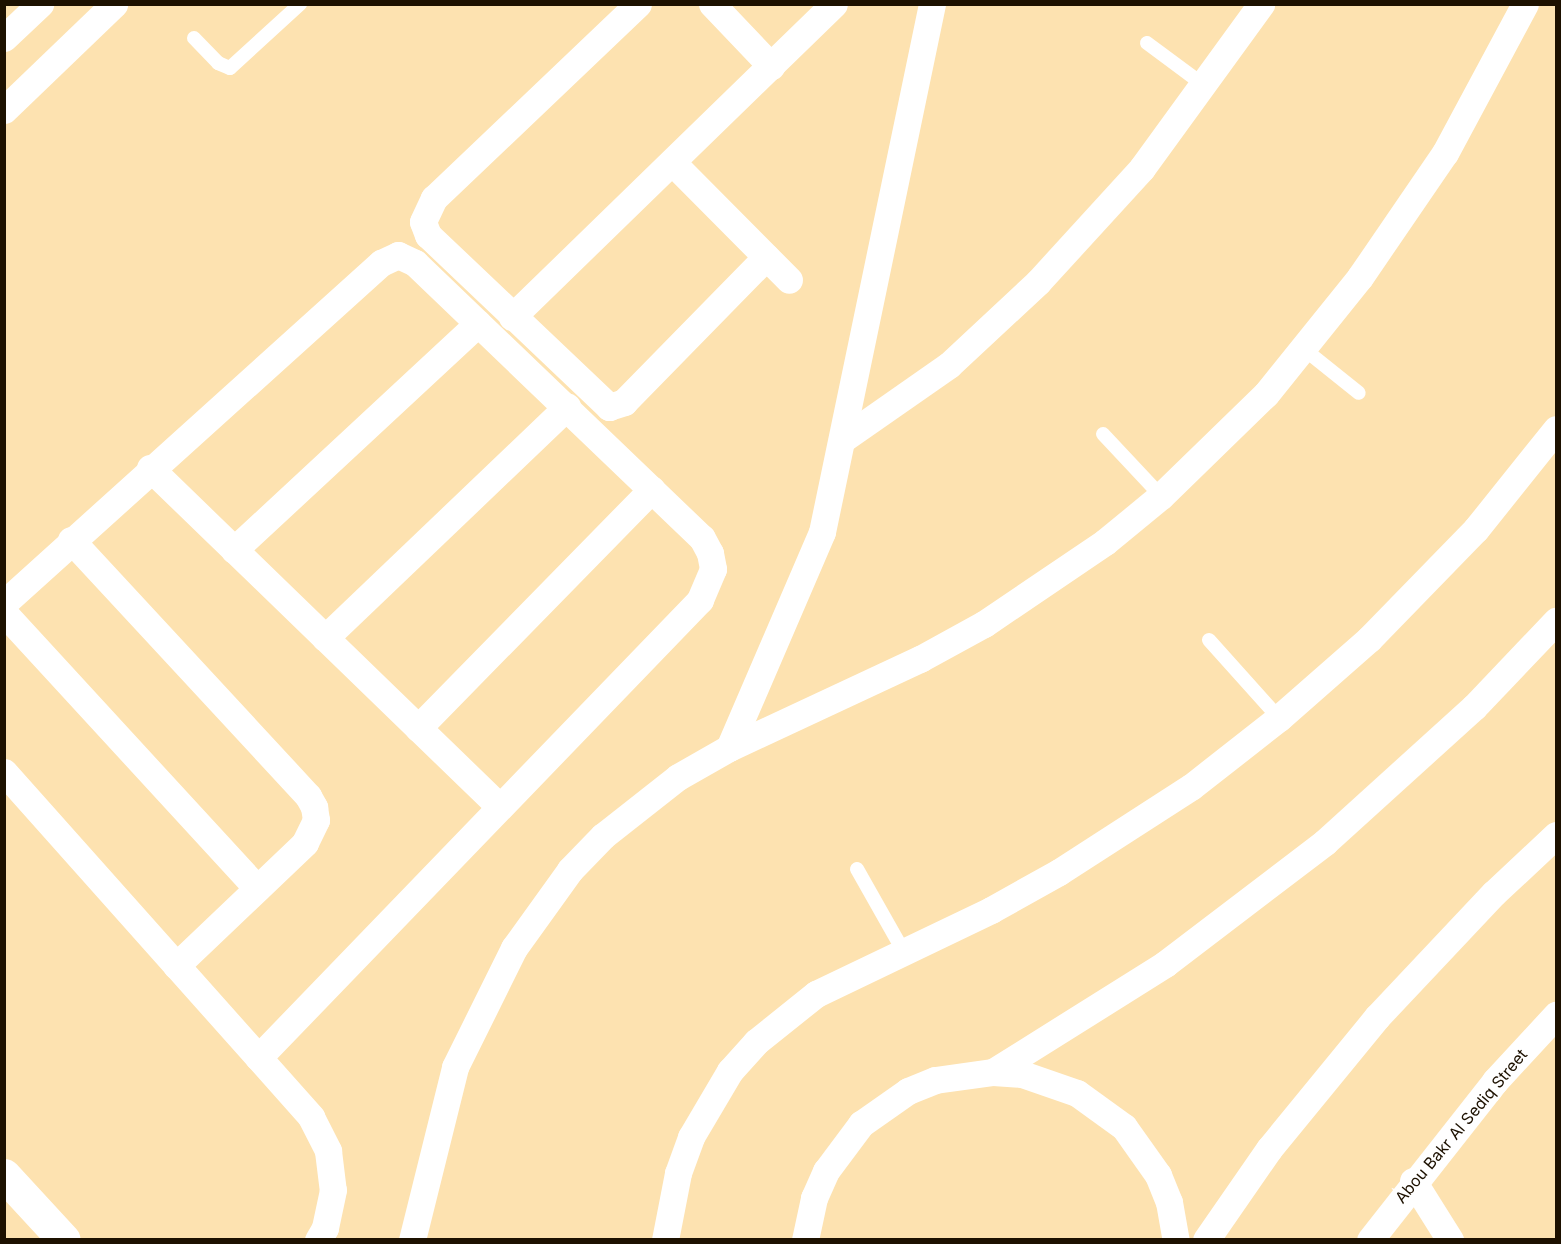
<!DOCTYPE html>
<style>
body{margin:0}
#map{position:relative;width:1561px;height:1244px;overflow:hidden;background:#fde2b0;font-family:Inter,sans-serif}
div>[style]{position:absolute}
.lane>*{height:14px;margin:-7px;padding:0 7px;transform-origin:7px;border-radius:7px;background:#fff}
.street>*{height:27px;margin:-13.5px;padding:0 13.5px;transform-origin:13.5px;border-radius:13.5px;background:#fff}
.highway>*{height:33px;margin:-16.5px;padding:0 16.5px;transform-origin:16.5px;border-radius:16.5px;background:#fff}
span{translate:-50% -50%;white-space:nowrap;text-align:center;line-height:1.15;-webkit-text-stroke:5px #fff;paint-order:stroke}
.street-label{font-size:16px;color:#1d1100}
.frame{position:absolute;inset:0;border:6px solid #1d1100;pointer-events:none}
</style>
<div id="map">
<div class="lane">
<div style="left:194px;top:38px;width:35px;rotate:46deg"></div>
<div style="left:218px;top:63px;width:13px;rotate:23deg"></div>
<div style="left:230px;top:68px;width:95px;rotate:-42.4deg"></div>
<div style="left:1147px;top:43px;width:72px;rotate:36.6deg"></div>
<div style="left:1304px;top:349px;width:70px;rotate:38.7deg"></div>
<div style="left:1103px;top:434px;width:85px;rotate:46.9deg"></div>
<div style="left:1209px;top:640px;width:105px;rotate:48.1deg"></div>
<div style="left:857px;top:869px;width:95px;rotate:60.5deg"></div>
</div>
<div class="street">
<div style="left:638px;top:4px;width:282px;rotate:136.4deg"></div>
<div style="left:434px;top:198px;width:26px;rotate:115deg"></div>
<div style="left:423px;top:222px;width:14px;rotate:69deg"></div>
<div style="left:428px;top:235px;width:250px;rotate:43.5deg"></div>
<div style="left:609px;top:407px;width:16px;rotate:-18deg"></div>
<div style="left:624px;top:402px;width:203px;rotate:-45.6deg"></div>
<div style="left:712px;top:4px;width:86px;rotate:46.4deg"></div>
<div style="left:4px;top:38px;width:50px;rotate:-43.4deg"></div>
<div style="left:4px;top:110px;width:153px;rotate:-43.9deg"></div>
<div style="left:672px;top:162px;width:166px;rotate:45.2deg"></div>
<div style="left:512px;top:317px;width:449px;rotate:-44.2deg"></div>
<div style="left:843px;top:439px;width:129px;rotate:-34.9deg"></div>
<div style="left:949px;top:365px;width:122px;rotate:-43deg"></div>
<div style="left:1038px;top:282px;width:154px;rotate:-47.6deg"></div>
<div style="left:1142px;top:168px;width:203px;rotate:-54deg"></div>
<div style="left:150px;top:468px;width:487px;rotate:44.1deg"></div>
<div style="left:71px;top:540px;width:349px;rotate:47.2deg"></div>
<div style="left:308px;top:796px;width:13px;rotate:61deg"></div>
<div style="left:314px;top:807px;width:13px;rotate:81deg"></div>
<div style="left:316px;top:820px;width:25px;rotate:116deg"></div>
<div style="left:305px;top:843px;width:178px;rotate:136.4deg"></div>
<div style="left:234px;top:550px;width:333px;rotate:-42.9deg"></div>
<div style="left:4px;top:603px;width:508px;rotate:-42.05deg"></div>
<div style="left:381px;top:263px;width:19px;rotate:-25deg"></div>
<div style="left:398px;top:255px;width:19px;rotate:25deg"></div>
<div style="left:415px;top:263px;width:397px;rotate:43.8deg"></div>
<div style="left:702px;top:538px;width:17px;rotate:62deg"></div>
<div style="left:710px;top:553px;width:16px;rotate:79deg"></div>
<div style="left:713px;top:569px;width:34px;rotate:113deg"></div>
<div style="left:700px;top:600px;width:636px;rotate:133.98deg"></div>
<div style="left:4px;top:613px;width:374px;rotate:47.4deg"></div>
<div style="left:325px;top:638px;width:335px;rotate:-43.7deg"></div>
<div style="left:418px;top:728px;width:334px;rotate:-45.6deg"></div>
<div style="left:729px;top:748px;width:235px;rotate:-66.7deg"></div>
<div style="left:822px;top:532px;width:539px;rotate:-78.23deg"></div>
<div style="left:4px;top:772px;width:462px;rotate:48.3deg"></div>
<div style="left:311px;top:1117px;width:38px;rotate:63deg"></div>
<div style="left:328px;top:1151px;width:39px;rotate:83deg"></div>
<div style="left:333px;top:1190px;width:39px;rotate:102deg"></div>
<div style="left:325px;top:1228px;width:14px;rotate:120deg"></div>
<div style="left:993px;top:1072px;width:203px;rotate:-32.1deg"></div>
<div style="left:1165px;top:964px;width:201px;rotate:-37.3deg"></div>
<div style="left:1325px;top:842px;width:201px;rotate:-42.2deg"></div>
<div style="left:1474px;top:707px;width:119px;rotate:-46.4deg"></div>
<div style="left:1413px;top:1181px;width:70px;rotate:57.9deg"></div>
<div style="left:412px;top:1240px;width:178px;rotate:-76deg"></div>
<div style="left:455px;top:1067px;width:133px;rotate:-63.6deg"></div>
<div style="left:514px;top:948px;width:96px;rotate:-54.3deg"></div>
<div style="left:570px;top:870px;width:47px;rotate:-45.9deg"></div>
<div style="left:603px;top:836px;width:95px;rotate:-38.2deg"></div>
<div style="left:678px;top:777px;width:59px;rotate:-29.6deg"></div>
<div style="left:729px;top:748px;width:211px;rotate:-25deg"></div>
<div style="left:920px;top:659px;width:73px;rotate:-28.7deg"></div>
<div style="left:984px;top:624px;width:146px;rotate:-34.1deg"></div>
<div style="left:1105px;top:542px;width:72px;rotate:-39.4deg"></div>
<div style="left:1161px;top:496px;width:146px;rotate:-44.2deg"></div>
<div style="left:1266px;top:394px;width:150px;rotate:-51.2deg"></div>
<div style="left:1360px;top:277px;width:150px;rotate:-55.6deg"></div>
<div style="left:1445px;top:153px;width:169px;rotate:-61.8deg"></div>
<div style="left:665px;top:1240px;width:68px;rotate:-79deg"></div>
<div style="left:678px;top:1173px;width:38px;rotate:-70deg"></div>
<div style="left:691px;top:1137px;width:77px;rotate:-59.4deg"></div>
<div style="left:730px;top:1071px;width:39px;rotate:-48deg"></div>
<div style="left:756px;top:1042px;width:77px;rotate:-38.7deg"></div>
<div style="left:816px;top:994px;width:194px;rotate:-25.6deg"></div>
<div style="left:991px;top:910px;width:78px;rotate:-29.2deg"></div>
<div style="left:1059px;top:872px;width:157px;rotate:-32.8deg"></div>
<div style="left:1191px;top:787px;width:112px;rotate:-38.1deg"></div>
<div style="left:1279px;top:718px;width:120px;rotate:-41.3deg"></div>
<div style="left:1369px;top:639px;width:153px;rotate:-45.8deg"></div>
<div style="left:1476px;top:529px;width:128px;rotate:-51.3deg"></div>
<div style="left:805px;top:1240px;width:43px;rotate:-77.9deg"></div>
<div style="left:814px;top:1198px;width:30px;rotate:-66deg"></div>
<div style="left:826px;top:1171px;width:59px;rotate:-53.3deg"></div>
<div style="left:861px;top:1124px;width:57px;rotate:-35.1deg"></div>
<div style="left:908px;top:1091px;width:29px;rotate:-22deg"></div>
<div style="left:935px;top:1080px;width:59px;rotate:-7.9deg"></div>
<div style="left:993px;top:1072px;width:29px;rotate:4deg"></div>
<div style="left:1022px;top:1074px;width:58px;rotate:19.1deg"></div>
<div style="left:1077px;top:1093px;width:58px;rotate:35.9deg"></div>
<div style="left:1124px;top:1127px;width:59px;rotate:54.7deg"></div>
<div style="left:1158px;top:1175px;width:29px;rotate:68deg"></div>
<div style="left:1169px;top:1202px;width:39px;rotate:80deg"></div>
<div style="left:1206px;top:1240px;width:111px;rotate:-55.3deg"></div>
<div style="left:1269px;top:1149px;width:171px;rotate:-50.7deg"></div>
<div style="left:1377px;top:1017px;width:170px;rotate:-46.7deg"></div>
<div style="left:1494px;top:893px;width:85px;rotate:-43.1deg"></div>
<div style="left:1370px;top:1240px;width:202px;rotate:-51.8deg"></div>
<div style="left:1495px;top:1081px;width:90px;rotate:-47.3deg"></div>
</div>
<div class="highway">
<div style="left:4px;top:1175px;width:88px;rotate:47.3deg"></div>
</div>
<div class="street-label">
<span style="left:1461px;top:1126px;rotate:-50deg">Abou Bakr Al Sediq Street</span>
</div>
<div class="frame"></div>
</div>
